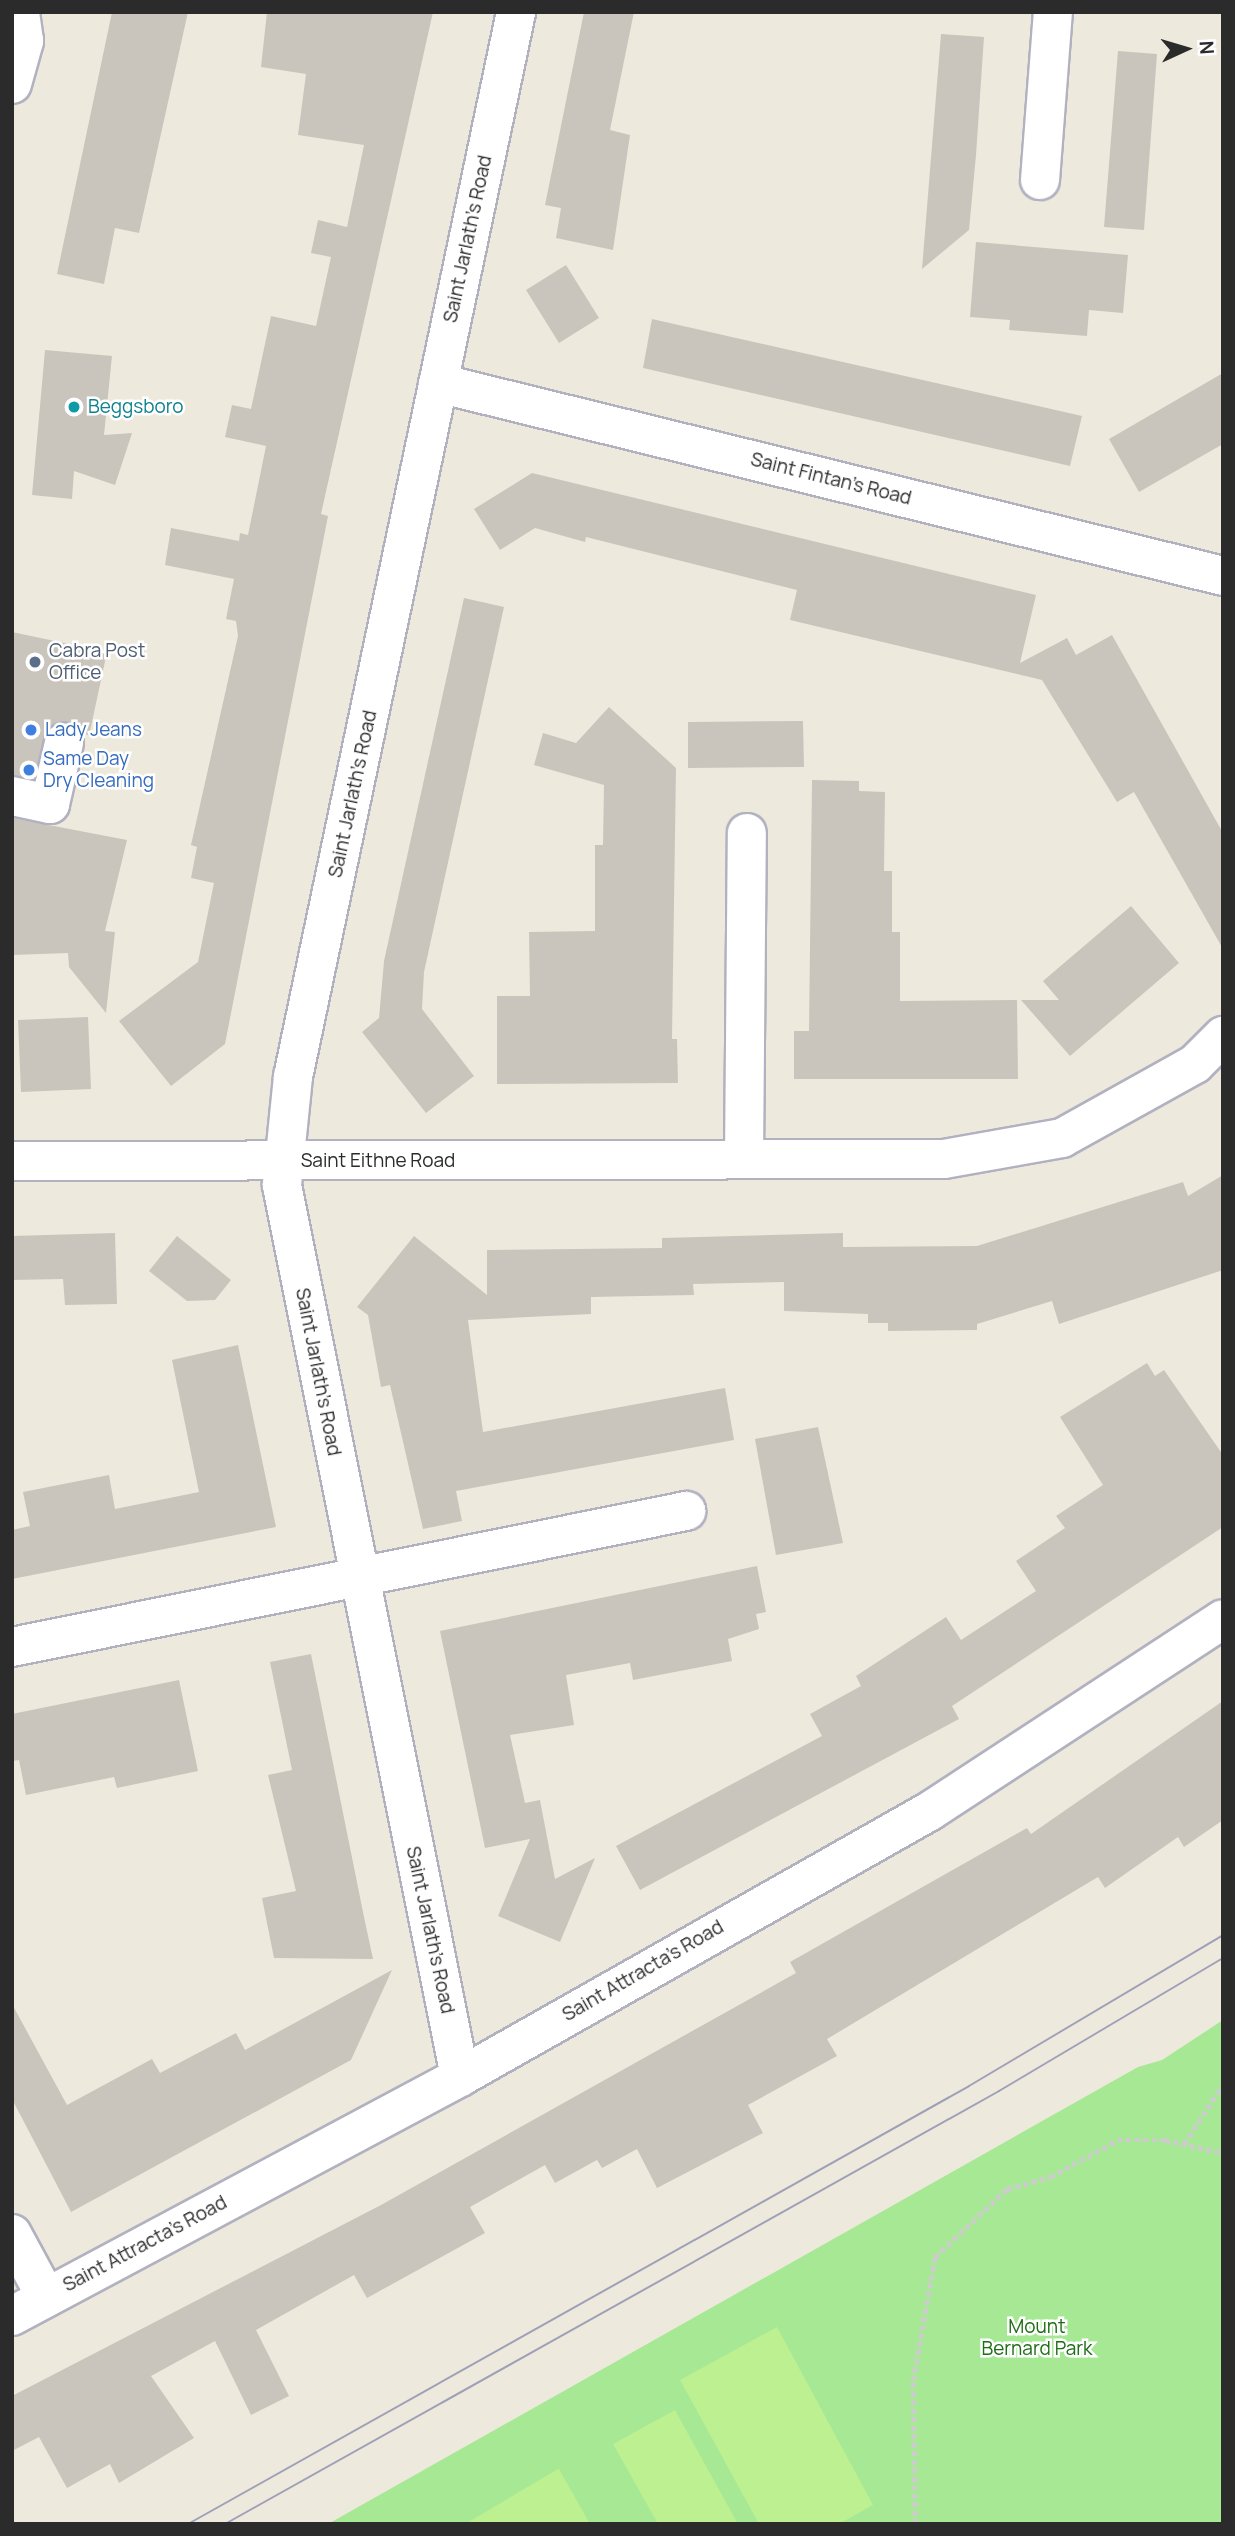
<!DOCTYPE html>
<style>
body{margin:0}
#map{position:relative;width:1235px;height:2536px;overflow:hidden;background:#eee9dd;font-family:Manrope,sans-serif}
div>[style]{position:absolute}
.green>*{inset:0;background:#a7e895}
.pitch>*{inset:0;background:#bcf090}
.building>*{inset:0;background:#cac5bc}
.path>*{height:4.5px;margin-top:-2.25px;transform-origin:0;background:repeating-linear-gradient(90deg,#ccc 0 5px,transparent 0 8.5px)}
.roads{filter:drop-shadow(2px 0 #b1b1c0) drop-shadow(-2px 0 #b1b1c0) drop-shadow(0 2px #b1b1c0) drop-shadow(0 -2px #b1b1c0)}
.minor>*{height:38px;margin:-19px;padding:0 19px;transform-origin:19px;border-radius:19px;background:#fff}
.tram>*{height:2px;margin:-1px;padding:0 1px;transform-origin:1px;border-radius:1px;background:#9f9fb7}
.dots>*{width:19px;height:19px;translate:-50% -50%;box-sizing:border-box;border:4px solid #fff;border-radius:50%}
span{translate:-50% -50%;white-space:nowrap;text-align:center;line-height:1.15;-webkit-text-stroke:5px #fff;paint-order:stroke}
.street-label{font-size:19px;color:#2b2b2b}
.culture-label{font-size:19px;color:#0d838f}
.left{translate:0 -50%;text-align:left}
.service-label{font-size:19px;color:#4e5e75}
.shop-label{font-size:19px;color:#366cbe}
.park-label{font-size:19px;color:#1d6e15}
.frame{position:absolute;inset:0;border:14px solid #2b2b2b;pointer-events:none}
.north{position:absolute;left:1151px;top:14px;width:70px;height:70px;-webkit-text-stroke:5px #fff;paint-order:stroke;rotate:86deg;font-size:19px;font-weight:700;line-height:28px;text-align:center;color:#2b2b2b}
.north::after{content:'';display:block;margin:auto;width:24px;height:32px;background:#2b2b2b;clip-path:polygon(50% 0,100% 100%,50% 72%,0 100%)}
</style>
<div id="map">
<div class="green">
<div style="clip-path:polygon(1223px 2020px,1223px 2524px,328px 2524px,1138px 2067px,1162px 2060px)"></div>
</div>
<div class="pitch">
<div style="clip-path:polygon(777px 2327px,873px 2505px,839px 2524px,759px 2524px,680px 2380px)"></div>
<div style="clip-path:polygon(675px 2410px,738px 2524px,658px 2524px,613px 2444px)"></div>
<div style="clip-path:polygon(559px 2469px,590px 2524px,465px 2524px,558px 2469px)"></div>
</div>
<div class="building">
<div style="clip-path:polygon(112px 12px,188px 12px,139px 233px,115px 228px,104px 284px,57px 274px)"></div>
<div style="clip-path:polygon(267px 12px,433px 12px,321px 514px,328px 516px,225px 1044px,171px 1086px,119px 1021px,198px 962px,214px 883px,191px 878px,197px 847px,191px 845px,238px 636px,236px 621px,226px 619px,234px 579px,165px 565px,171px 528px,239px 541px,240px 533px,248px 535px,266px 446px,225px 437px,232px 405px,251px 409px,271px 316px,316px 326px,331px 257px,311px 253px,318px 220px,347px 227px,364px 145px,298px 135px,306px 74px,261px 67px)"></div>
<div style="clip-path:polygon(584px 12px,634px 12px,610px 130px,630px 135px,613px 250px,556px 238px,561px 208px,545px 205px)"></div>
<div style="clip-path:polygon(941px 34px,984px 37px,976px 155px,969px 230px,922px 269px)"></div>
<div style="clip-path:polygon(1118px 51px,1157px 54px,1144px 230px,1104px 227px)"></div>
<div style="clip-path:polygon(976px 242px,1128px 255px,1123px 313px,1089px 310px,1087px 336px,1009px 330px,1010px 320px,970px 317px)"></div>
<div style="clip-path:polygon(566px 265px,599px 318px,559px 343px,526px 290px)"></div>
<div style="clip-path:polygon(652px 319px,1082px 416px,1070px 466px,643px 368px)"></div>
<div style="clip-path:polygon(45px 350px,112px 356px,104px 435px,132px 433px,115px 485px,74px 471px,72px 499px,32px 495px)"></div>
<div style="clip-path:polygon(1223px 373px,1223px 444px,1139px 492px,1109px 439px)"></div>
<div style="clip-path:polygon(532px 473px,1036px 595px,1020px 663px,1067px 638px,1076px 655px,1112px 635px,1223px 833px,1223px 949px,1134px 792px,1117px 802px,1042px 680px,790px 620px,797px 590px,586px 537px,585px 542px,535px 528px,500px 550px,474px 509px)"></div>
<div style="clip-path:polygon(464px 598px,504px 607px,424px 972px,422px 1009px,474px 1076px,426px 1113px,362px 1032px,379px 1018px,384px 961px)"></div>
<div style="clip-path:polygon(12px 632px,107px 652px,89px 736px,68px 722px,49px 728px,33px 778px,12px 775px)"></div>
<div style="clip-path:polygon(609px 707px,676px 768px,672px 1039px,677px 1039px,678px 1083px,497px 1084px,497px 996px,530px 996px,529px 932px,595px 931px,595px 845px,603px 845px,604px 785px,534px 765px,543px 733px,576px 743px)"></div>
<div style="clip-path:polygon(803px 721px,804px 767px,688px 768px,688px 722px)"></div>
<div style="clip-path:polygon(812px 780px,859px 781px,859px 791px,885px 792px,884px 871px,892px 871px,892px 932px,900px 932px,900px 1001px,1017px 1000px,1018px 1079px,794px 1079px,794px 1031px,809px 1031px)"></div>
<div style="clip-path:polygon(12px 818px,127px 840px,105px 931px,115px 932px,106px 1013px,69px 967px,68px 953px,12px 955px)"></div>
<div style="clip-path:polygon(1131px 906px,1179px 963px,1070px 1056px,1021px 1000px,1059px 1000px,1043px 981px)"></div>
<div style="clip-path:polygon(88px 1017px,91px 1089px,21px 1092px,18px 1020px)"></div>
<div style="clip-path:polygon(1223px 1175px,1223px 1270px,1059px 1324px,1052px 1301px,977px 1324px,977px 1330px,888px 1331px,888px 1323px,868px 1323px,868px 1314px,784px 1311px,784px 1282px,693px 1284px,694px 1295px,591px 1297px,591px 1314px,468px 1320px,483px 1432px,725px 1388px,734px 1440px,456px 1491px,462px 1521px,423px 1529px,390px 1385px,381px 1387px,368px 1315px,357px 1307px,414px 1236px,487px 1295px,487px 1250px,662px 1248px,662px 1238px,843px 1233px,843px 1247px,977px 1246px,1183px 1182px,1188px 1196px)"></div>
<div style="clip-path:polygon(115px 1233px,117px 1304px,65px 1305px,63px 1279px,12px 1280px,12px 1236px)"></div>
<div style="clip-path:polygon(177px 1236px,231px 1280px,215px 1300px,187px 1301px,149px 1271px)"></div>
<div style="clip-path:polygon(238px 1345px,276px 1527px,12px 1579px,12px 1530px,30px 1526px,23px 1492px,109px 1475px,115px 1509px,199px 1492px,172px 1360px)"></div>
<div style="clip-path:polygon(1147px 1363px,1155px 1376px,1164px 1370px,1223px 1455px,1223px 1527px,952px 1706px,959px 1719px,640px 1890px,616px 1846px,822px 1736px,810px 1714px,861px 1686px,856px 1676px,946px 1617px,961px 1640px,1036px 1591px,1016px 1561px,1065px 1528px,1056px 1516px,1103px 1485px,1060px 1417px)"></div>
<div style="clip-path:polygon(818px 1427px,843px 1543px,776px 1555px,755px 1439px)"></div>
<div style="clip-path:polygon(757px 1566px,766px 1612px,756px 1614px,759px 1629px,728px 1639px,732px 1661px,633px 1680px,630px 1663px,566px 1675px,574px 1725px,510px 1735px,525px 1803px,540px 1800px,555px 1879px,595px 1858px,560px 1942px,498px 1916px,530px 1839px,485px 1848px,440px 1631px)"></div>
<div style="clip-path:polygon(311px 1654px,364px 1917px,373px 1959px,274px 1958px,262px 1898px,296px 1891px,268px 1775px,292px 1770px,270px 1662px)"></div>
<div style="clip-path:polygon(179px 1680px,198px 1771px,117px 1788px,114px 1777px,26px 1795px,19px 1760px,12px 1761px,12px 1714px)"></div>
<div style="clip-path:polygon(1223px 1701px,1223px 1820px,1184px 1847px,1178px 1837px,1105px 1888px,1098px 1877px,827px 2039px,837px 2056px,748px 2105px,763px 2133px,657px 2188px,637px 2149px,602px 2168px,597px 2160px,555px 2183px,545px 2165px,470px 2207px,485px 2233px,367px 2298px,354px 2275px,256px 2330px,289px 2396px,251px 2415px,215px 2341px,151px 2376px,194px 2438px,119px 2483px,110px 2464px,67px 2488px,39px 2437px,12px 2451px,12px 2396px,381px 2205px,796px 1973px,790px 1962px,1027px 1828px,1031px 1834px)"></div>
<div style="clip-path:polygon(392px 1970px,351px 2060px,71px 2212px,12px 2099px,12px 2004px,67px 2105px,152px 2059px,160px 2073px,236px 2033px,245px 2050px)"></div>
</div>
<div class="path">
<div style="left:1184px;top:2144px;width:72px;rotate:-57deg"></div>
<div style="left:915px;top:2524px;width:144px;rotate:-90.8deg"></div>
<div style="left:913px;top:2380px;width:125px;rotate:-79.9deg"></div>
<div style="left:935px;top:2257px;width:99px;rotate:-43.4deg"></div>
<div style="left:1007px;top:2189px;width:45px;rotate:-15.6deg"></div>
<div style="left:1050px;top:2177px;width:77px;rotate:-28.6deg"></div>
<div style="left:1118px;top:2140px;width:47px"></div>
<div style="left:1165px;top:2140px;width:59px;rotate:12.6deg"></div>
</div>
<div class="roads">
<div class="minor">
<div style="left:12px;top:84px;width:45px;rotate:-74.4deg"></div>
<div style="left:24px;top:41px;width:29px;rotate:-98deg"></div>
<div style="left:1040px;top:180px;width:169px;rotate:-85.6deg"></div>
<div style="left:438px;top:383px;width:808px;rotate:13.81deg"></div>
<div style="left:12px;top:796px;width:39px;rotate:12deg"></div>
<div style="left:50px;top:804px;width:63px;rotate:-77.1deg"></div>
<div style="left:744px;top:1158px;width:325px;rotate:-89.5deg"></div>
<div style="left:12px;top:1161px;width:932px;rotate:-0.12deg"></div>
<div style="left:944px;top:1159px;width:120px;rotate:-10.1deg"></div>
<div style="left:1062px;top:1138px;width:152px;rotate:-29.1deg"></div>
<div style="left:1195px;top:1064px;width:40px;rotate:-45deg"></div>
<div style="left:12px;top:1647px;width:688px;rotate:-11.41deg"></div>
<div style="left:460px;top:2077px;width:910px;rotate:-101.29deg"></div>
<div style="left:282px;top:1185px;width:109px;rotate:-84.2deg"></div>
<div style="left:293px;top:1077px;width:1088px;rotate:-78.17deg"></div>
<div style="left:12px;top:2234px;width:72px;rotate:61.6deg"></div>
<div style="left:12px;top:2316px;width:508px;rotate:-28.08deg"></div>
<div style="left:460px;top:2077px;width:540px;rotate:-29.51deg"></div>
<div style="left:930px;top:1811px;width:350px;rotate:-33.2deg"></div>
</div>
</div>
<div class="tram">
<div style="left:188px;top:2524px;width:895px;rotate:-29.28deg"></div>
<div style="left:969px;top:2086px;width:295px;rotate:-30.7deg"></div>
<div style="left:225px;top:2524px;width:887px;rotate:-29.22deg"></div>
<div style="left:999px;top:2091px;width:261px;rotate:-30.7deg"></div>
</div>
<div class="dots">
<div style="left:74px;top:407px;background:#0f9aa8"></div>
<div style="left:35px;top:662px;background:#5c6f8a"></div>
<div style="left:31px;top:730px;background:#3f7fe0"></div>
<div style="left:29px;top:770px;background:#3f7fe0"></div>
</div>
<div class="street-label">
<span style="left:468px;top:239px;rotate:-78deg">Saint Jarlath's Road</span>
<span style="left:831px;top:479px;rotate:14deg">Saint Fintan's Road</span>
<span style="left:353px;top:794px;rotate:-78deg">Saint Jarlath's Road</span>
<span style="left:378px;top:1161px">Saint Eithne Road</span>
<span style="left:318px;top:1372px;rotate:79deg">Saint Jarlath's Road</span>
<span style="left:430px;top:1930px;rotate:78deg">Saint Jarlath's Road</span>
<span style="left:643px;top:1971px;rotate:-30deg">Saint Attracta's Road</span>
<span style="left:145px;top:2244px;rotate:-28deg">Saint Attracta's Road</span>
</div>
<div class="culture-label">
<span class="left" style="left:88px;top:407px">Beggsboro</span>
</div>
<div class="service-label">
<span class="left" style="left:49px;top:662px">Cabra Post<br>Office</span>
</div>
<div class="shop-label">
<span class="left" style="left:45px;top:730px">Lady Jeans</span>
<span class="left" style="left:43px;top:770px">Same Day<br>Dry Cleaning</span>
</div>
<div class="park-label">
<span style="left:1037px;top:2338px">Mount<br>Bernard Park</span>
</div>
<div class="frame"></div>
<div class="north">N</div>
</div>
